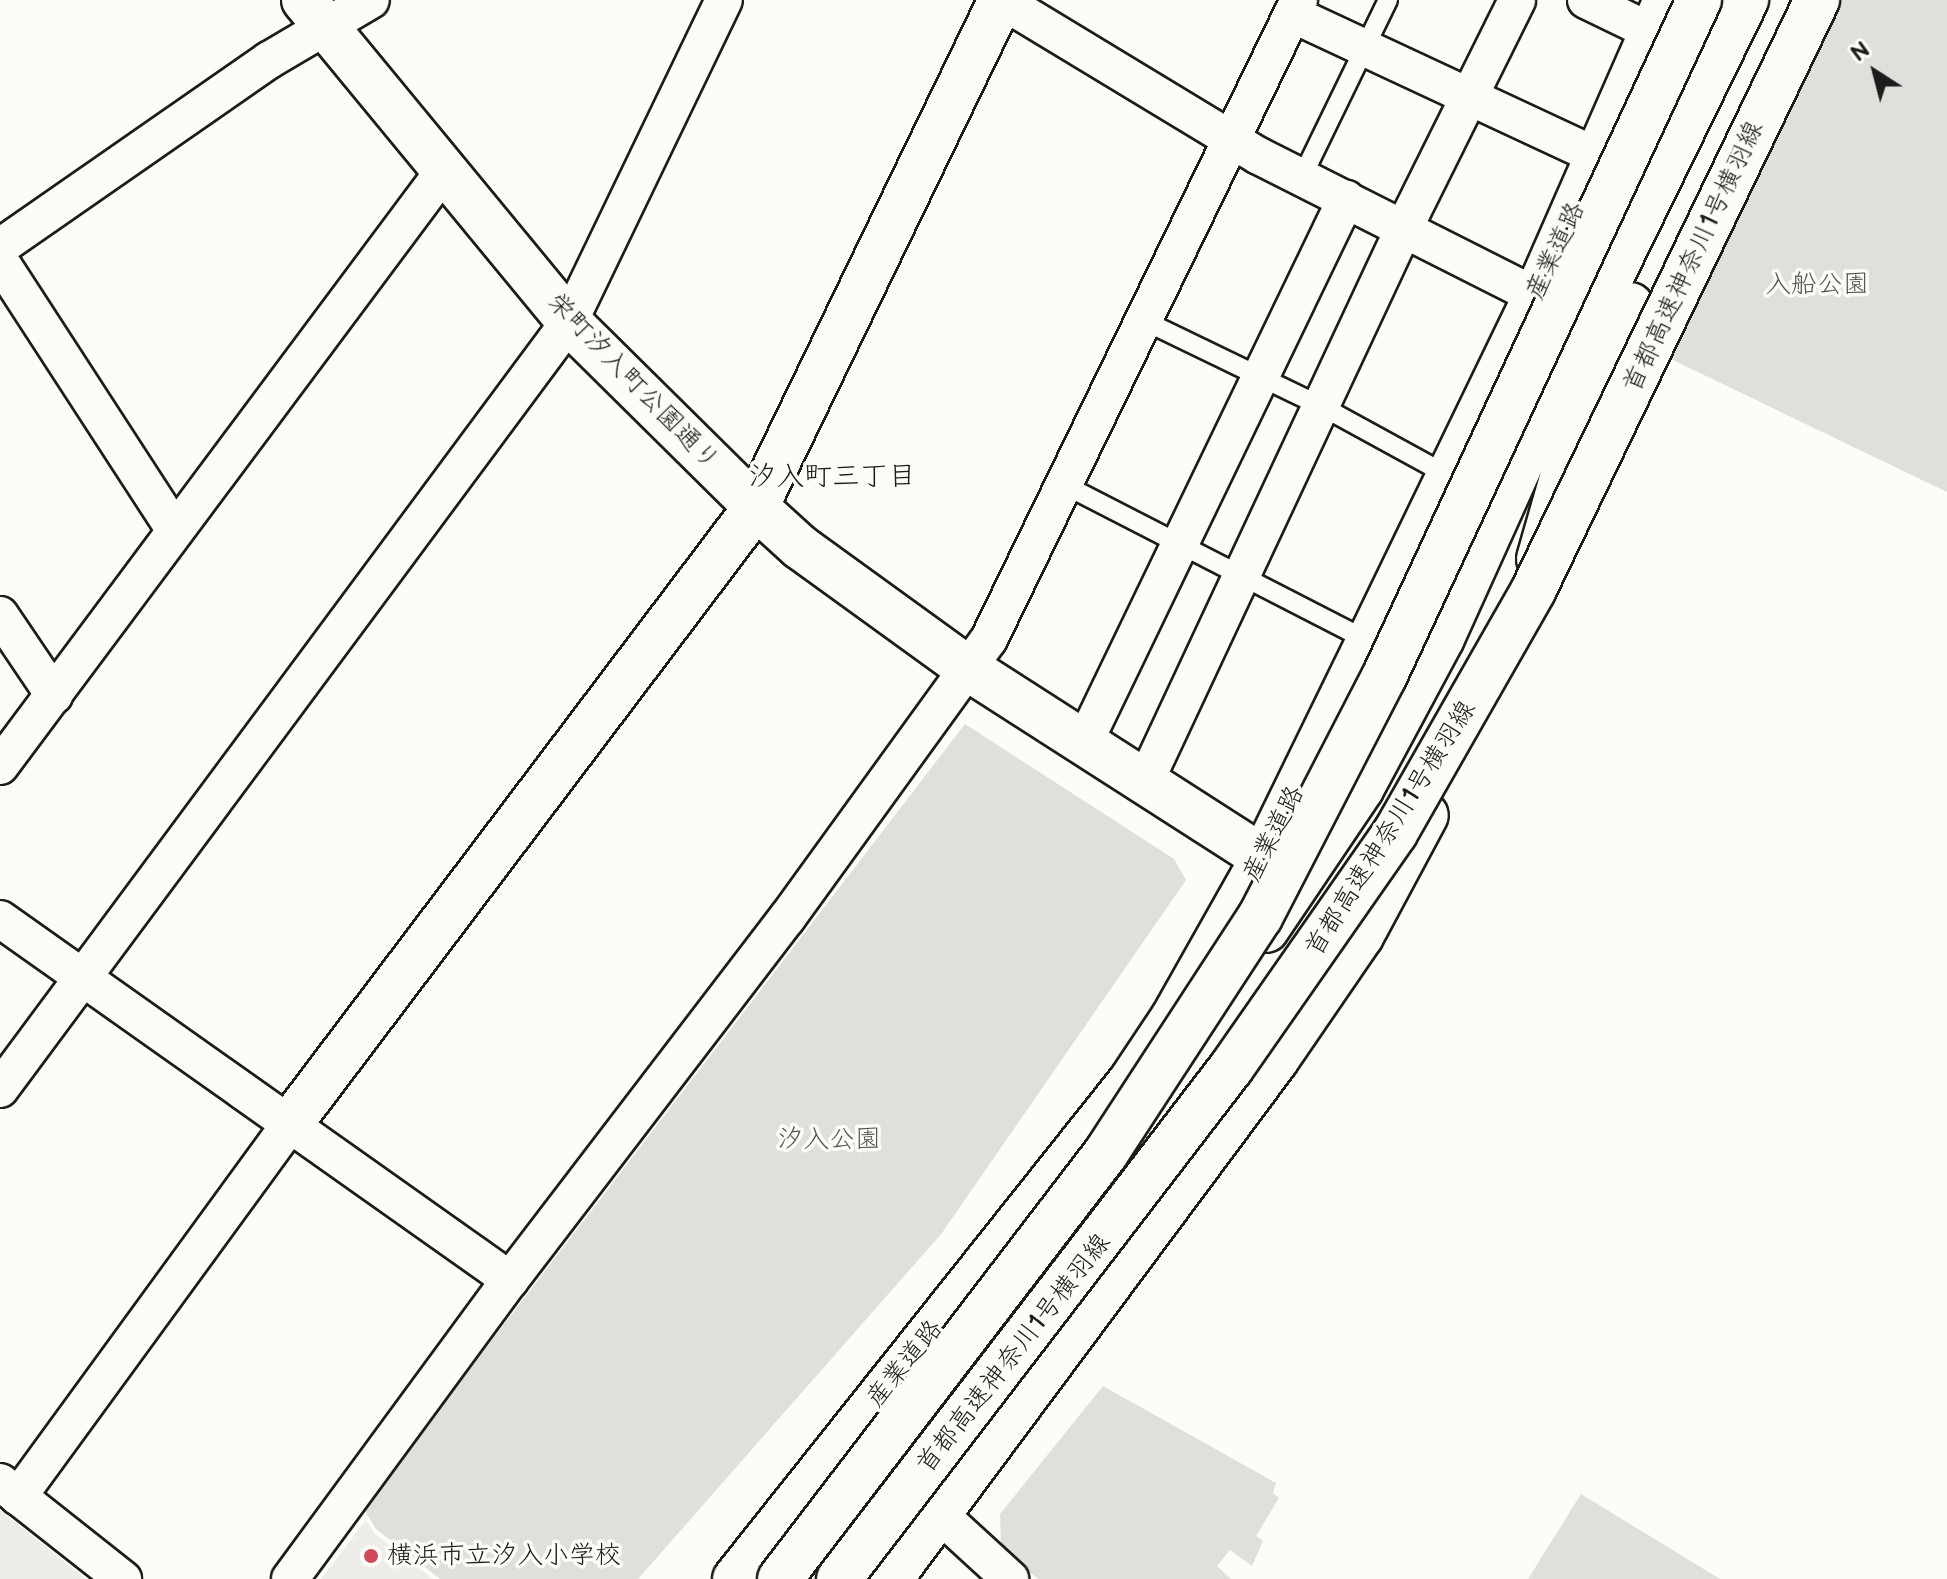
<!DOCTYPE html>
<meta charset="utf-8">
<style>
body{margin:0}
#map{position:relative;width:1947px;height:1579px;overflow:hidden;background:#fdfcf7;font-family:"Balsamiq Sans","Klee One",sans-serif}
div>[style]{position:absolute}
.built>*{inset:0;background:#eeede9}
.green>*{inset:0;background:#e0dfdb}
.roads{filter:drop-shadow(2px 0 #1c1c1c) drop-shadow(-2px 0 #1c1c1c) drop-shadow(0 2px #1c1c1c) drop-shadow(0 -2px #1c1c1c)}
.service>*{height:18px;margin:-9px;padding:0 9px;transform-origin:9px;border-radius:9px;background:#fdfcf7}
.minor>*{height:36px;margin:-18px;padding:0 18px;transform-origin:18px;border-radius:18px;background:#fdfcf7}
.tertiary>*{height:44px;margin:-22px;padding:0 22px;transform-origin:22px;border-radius:22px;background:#fdfcf7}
.primary>*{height:44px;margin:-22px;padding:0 22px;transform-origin:22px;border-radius:22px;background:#fdfcf7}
.motorway>*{height:44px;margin:-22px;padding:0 22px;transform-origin:22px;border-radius:22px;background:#fdfcf7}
.bridges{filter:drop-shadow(2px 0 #1c1c1c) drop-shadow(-2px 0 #1c1c1c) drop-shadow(0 2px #1c1c1c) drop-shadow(0 -2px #1c1c1c)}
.motorway-bridge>*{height:44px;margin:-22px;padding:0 22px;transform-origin:22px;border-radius:22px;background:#fdfcf7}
.dots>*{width:22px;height:22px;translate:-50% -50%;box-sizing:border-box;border:4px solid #fdfcf7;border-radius:50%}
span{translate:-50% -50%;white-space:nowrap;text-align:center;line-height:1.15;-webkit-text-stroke:7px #fdfcf7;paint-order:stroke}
.street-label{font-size:26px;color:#1c1c1c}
.park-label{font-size:26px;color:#575655}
.poi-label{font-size:26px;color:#1c1c1c}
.left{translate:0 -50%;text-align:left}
.neighbourhood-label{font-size:28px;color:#1c1c1c}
.north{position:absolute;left:1835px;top:32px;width:80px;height:80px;-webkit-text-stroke:6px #fdfcf7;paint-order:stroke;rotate:324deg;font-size:22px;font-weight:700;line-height:32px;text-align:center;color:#1c1c1c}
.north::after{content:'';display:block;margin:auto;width:28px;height:36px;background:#1c1c1c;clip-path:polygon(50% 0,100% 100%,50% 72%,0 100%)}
</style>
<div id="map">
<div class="built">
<div style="clip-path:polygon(0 1510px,86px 1579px,0 1579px)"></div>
<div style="clip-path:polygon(366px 1520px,374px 1533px,433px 1579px,321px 1579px)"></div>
</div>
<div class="green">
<div style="clip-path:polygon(1796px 0,1947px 0,1947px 492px,1650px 349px)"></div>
<div style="clip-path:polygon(965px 724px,1174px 859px,1186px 880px,942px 1233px,638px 1579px,440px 1579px,376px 1529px,363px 1508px)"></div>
<div style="clip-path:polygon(1103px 1386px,1276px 1483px,1273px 1493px,1279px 1498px,1256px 1536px,1263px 1541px,1252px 1566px,1230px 1550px,1217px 1566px,1231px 1579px,1038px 1579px,1001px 1548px,1000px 1514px)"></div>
<div style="clip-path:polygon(1581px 1494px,1720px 1579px,1528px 1579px)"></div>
</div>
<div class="roads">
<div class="service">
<div style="left:1302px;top:177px;width:197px;rotate:-64.1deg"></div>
<div style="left:1145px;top:321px;width:195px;rotate:25.8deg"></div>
<div style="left:1321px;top:406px;width:144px;rotate:28.7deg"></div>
<div style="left:1065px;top:485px;width:342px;rotate:27.2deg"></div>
</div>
<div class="minor">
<div style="left:1001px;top:0;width:301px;rotate:31.2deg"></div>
<div style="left:1259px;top:156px;width:310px;rotate:26.8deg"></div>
<div style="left:1586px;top:0;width:73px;rotate:25.9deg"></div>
<div style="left:1292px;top:14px;width:339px;rotate:25deg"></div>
<div style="left:0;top:247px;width:328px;rotate:-34.8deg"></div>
<div style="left:269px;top:60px;width:118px;rotate:-30.5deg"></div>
<div style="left:0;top:261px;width:321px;rotate:57deg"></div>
<div style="left:0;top:615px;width:97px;rotate:56deg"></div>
<div style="left:1084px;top:743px;width:604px;rotate:-64.28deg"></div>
<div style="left:0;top:766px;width:741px;rotate:-53.28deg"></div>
<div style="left:1145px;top:782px;width:612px;rotate:-64.94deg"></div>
<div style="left:1404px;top:228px;width:254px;rotate:-63.6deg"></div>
<div style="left:0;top:919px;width:625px;rotate:35.29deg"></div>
<div style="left:0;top:1089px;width:955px;rotate:-53.43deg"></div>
<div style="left:569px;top:322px;width:357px;rotate:-64.3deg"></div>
<div style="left:854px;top:1436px;width:212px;rotate:42.5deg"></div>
<div style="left:0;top:1482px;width:157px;rotate:38.3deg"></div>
<div style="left:18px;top:1497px;width:460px;rotate:-53.9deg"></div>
<div style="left:290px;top:1579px;width:371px;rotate:-53.7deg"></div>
<div style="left:510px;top:1280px;width:456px;rotate:-52.6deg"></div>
<div style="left:787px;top:918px;width:344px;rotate:-54.1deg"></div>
<div style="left:989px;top:639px;width:710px;rotate:-64.12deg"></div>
</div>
<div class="tertiary">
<div style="left:304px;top:0;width:417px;rotate:50.5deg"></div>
<div style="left:569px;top:322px;width:263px;rotate:44.7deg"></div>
<div style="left:756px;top:507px;width:59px;rotate:42.3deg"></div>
<div style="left:800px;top:547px;width:205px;rotate:35.9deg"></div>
<div style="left:966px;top:667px;width:353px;rotate:32.7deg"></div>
<div style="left:289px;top:1125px;width:775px;rotate:-52.92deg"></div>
<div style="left:756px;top:507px;width:563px;rotate:-64.21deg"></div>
</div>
<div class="primary">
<div style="left:735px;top:1579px;width:636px;rotate:-51.51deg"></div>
<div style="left:1131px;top:1081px;width:76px;rotate:-56.3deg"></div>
<div style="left:1173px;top:1018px;width:184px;rotate:-60.6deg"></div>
<div style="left:1263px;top:858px;width:242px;rotate:-64deg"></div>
<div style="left:1369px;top:641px;width:383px;rotate:-64.2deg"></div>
<div style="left:1536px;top:296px;width:323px;rotate:-66.3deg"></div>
<div style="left:890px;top:1579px;width:647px;rotate:-53.36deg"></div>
<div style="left:1276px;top:1060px;width:150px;rotate:-55.6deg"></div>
<div style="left:1361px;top:936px;width:137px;rotate:-61.8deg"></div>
</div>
<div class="motorway">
<div style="left:1539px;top:559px;width:146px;rotate:-74.1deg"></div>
<div style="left:1579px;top:419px;width:125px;rotate:-65.5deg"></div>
<div style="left:1266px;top:930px;width:170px;rotate:-56deg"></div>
<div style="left:1361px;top:789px;width:171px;rotate:-61.8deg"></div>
<div style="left:1442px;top:638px;width:216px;rotate:-65.7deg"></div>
<div style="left:1531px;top:441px;width:491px;rotate:-64deg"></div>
</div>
</div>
<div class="bridges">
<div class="motorway-bridge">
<div style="left:780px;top:1579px;width:536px;rotate:-52.57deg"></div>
<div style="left:1106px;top:1153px;width:282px;rotate:-56.9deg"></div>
<div style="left:1260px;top:917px;width:270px;rotate:-62.7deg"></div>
<div style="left:1384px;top:677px;width:747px;rotate:-65.05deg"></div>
<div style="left:839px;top:1579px;width:644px;rotate:-52.51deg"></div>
<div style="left:1231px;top:1068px;width:287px;rotate:-55.1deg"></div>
<div style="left:1395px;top:833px;width:279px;rotate:-60.3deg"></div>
<div style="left:1533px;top:591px;width:656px;rotate:-64.33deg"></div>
</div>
</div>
<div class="dots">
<div style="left:371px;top:1556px;background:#d1495b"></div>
</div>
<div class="street-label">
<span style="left:1556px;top:251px;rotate:-65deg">産業道路</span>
<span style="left:1694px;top:257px;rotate:-65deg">首都高速神奈川1号横羽線</span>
<span style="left:633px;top:382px;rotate:46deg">栄町汐入町公園通り</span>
<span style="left:1391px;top:829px;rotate:-58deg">首都高速神奈川1号横羽線</span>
<span style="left:1274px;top:834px;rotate:-63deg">産業道路</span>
<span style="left:1014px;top:1354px;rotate:-52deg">首都高速神奈川1号横羽線</span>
<span style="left:905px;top:1364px;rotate:-51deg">産業道路</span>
</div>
<div class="park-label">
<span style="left:1817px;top:285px">入船公園</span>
<span style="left:829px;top:1140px">汐入公園</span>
</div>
<div class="poi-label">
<span class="left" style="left:387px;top:1556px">横浜市立汐入小学校</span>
</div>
<div class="neighbourhood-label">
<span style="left:832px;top:477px">汐入町三丁目</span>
</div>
<div class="north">N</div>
</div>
